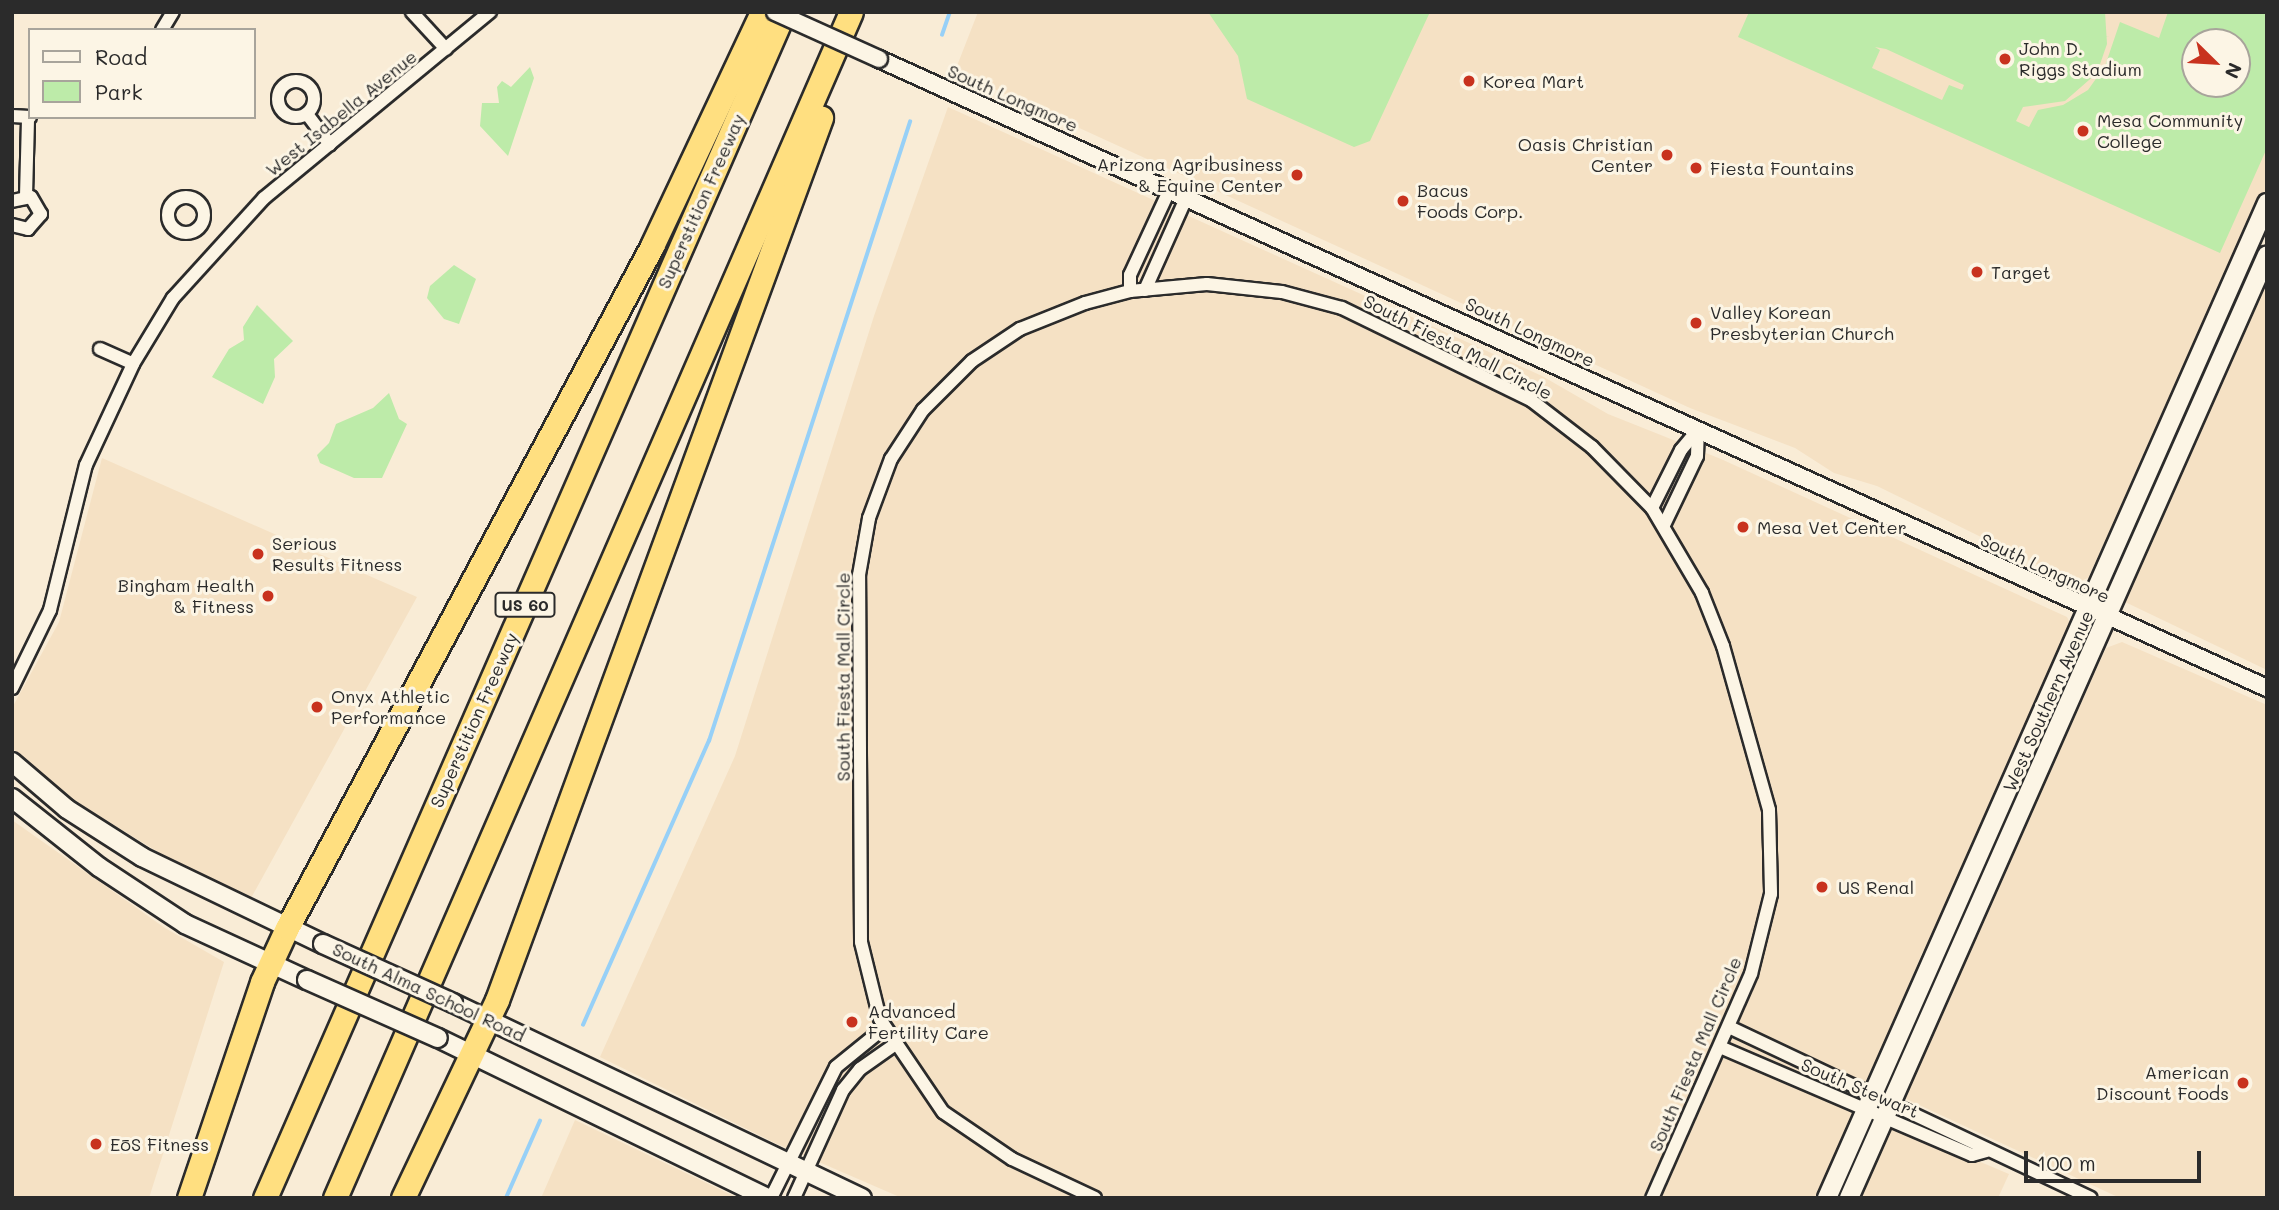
<!DOCTYPE html>
<meta charset="utf-8">
<style>
body{margin:0}
#map{position:relative;width:2279px;height:1210px;overflow:hidden;background:#f9ecd6;font-family:Mali,sans-serif}
div>[style]{position:absolute}
.built>*{inset:0;background:#f5e1c4}
.green>*{inset:0;background:#bdeba9}
.stream>*{height:3.5px;margin:-1.75px;padding:0 1.75px;transform-origin:1.75px;border-radius:1.75px;background:#97d0f7}
.roads{filter:drop-shadow(2px 0 #2b2b2b) drop-shadow(-2px 0 #2b2b2b) drop-shadow(0 2px #2b2b2b) drop-shadow(0 -2px #2b2b2b)}
.minor>*{height:12px;margin:-6px;padding:0 6px;transform-origin:6px;border-radius:6px;background:#fcf5e5}
.minor>.ring{margin:-6px;padding:0;box-sizing:content-box;background:none;border:12px solid #fcf5e5;border-radius:50%}
.tertiary>*{height:16px;margin:-8px;padding:0 8px;transform-origin:8px;border-radius:8px;background:#fcf5e5}
.secondary>*{height:18px;margin:-9px;padding:0 9px;transform-origin:9px;border-radius:9px;background:#fcf5e5}
.motorway>*{height:23px;margin:-11.5px;padding:0 11.5px;transform-origin:11.5px;border-radius:11.5px;background:#ffdf80}
.bridges{filter:drop-shadow(2px 0 #2b2b2b) drop-shadow(-2px 0 #2b2b2b) drop-shadow(0 2px #2b2b2b) drop-shadow(0 -2px #2b2b2b)}
.tertiary-bridge>*{height:16px;margin:-8px;padding:0 8px;transform-origin:8px;border-radius:8px;background:#fcf5e5}
.secondary-bridge>*{height:18px;margin:-9px;padding:0 9px;transform-origin:9px;border-radius:9px;background:#fcf5e5}
.dots>*{width:19px;height:19px;translate:-50% -50%;box-sizing:border-box;border:4px solid #fcf5e5;border-radius:50%}
span{translate:-50% -50%;white-space:nowrap;text-align:center;line-height:1.15;-webkit-text-stroke:6px #fcf5e5;paint-order:stroke}
.shield-label span{padding:2px 5px;background:#fcf5e5;border:2px solid;border-radius:5px;-webkit-text-stroke-width:0}
.shield-label{font-size:16px;color:#2b2b2b;font-weight:700}
.poi-label{font-size:18px;color:#2b2b2b}
.left{translate:0 -50%;text-align:left}
.right{translate:-100% -50%;text-align:right}
.street-label{font-size:18px;color:#2b2b2b}
.frame{position:absolute;inset:0;border:14px solid #2b2b2b;pointer-events:none}
.legend{position:absolute;left:28px;top:28px;width:228px;height:91px;box-sizing:border-box;background:#fcf5e5;border:2px solid #a8a49b;margin:0;padding:9px 12px;list-style:none;font-size:21px;color:#2b2b2b}
.legend li{display:flex;align-items:center;gap:14px;height:35px}
.legend b{width:35px;border:2px solid #a8a49b}
.north{position:absolute;left:2181px;top:28px;width:70px;height:70px;box-sizing:border-box;background:#fcf5e5;border:2px solid #a8a49b;border-radius:50%;rotate:114deg;font-size:19px;font-weight:700;line-height:28px;text-align:center;color:#2b2b2b}
.north::after{content:'';display:block;margin:auto;width:24px;height:32px;background:#c8321e;clip-path:polygon(50% 0,100% 100%,50% 72%,0 100%)}
.scale{position:absolute;left:2024px;top:1151px;width:177px;height:32px;box-sizing:border-box;border:4px solid #2b2b2b;border-top:0;padding-left:9px;font-size:21px;line-height:24px;white-space:nowrap;color:#2b2b2b;-webkit-text-stroke:5px #fcf5e5;paint-order:stroke}
</style>
<div id="map">
<div class="built">
<div style="clip-path:polygon(evenodd,978px 12px,2267px 12px,2267px 191px,2088px 578px,2075px 583px,1877px 486px,1834px 473px,1795px 448px,1690px 408px,955px 71px,978px 12px,2195px 42px,2237px 42px,2237px 84px,2195px 84px,2195px 42px)"></div>
<div style="clip-path:polygon(948px 107px,1542px 376px,1608px 414px,1721px 459px,2067px 617px,2072px 627px,1962px 883px,1922px 953px,1821px 1198px,902px 1198px,775px 1143px,600px 1057px,735px 756px,874px 316px)"></div>
<div style="clip-path:polygon(2267px 269px,2267px 670px,2123px 601px)"></div>
<div style="clip-path:polygon(102px 458px,417px 597px,250px 900px,202px 879px,75px 801px,12px 748px,12px 708px,59px 622px)"></div>
<div style="clip-path:polygon(2122px 642px,2267px 705px,2267px 1198px,2120px 1198px,1902px 1097px,2028px 804px,2059px 752px,2106px 648px)"></div>
<div style="clip-path:polygon(12px 820px,165px 928px,224px 962px,149px 1198px,12px 1198px)"></div>
<div style="clip-path:polygon(575px 1120px,738px 1198px,541px 1198px)"></div>
<div style="clip-path:polygon(1893px 1125px,2009px 1174px,1998px 1198px,1855px 1198px)"></div>
</div>
<div class="green">
<div style="clip-path:polygon(1208px 12px,1430px 12px,1370px 141px,1354px 147px,1247px 99px,1238px 56px)"></div>
<div style="clip-path:polygon(evenodd,1749px 12px,2105px 12px,2107px 44px,2097px 73px,2065px 101px,2023px 107px,2016px 121px,2029px 127px,2038px 110px,2063px 105px,2088px 90px,2105px 66px,2120px 22px,2159px 38px,2168px 12px,2267px 12px,2267px 148px,2220px 253px,1738px 37px,1749px 12px,2195px 42px,2237px 42px,2237px 84px,2195px 84px,2195px 42px,1749px 12px,1875px 47px,1886px 49px,1964px 85px,1962px 90px,1949px 85px,1942px 100px,1872px 68px,1880px 50px,1875px 47px)"></div>
<div style="clip-path:polygon(530px 67px,534px 78px,508px 156px,480px 126px,482px 103px,499px 103px,497px 87px,502px 81px,511px 87px)"></div>
<div style="clip-path:polygon(454px 265px,476px 279px,459px 324px,444px 319px,427px 298px,430px 286px)"></div>
<div style="clip-path:polygon(257px 305px,293px 341px,274px 359px,275px 377px,263px 404px,212px 377px,229px 349px,244px 340px,243px 327px)"></div>
<div style="clip-path:polygon(389px 393px,399px 419px,407px 424px,382px 478px,354px 478px,320px 463px,317px 455px,329px 443px,336px 424px,373px 408px)"></div>
</div>
<div class="stream">
<div style="left:942px;top:35px;width:24px;rotate:-71deg"></div>
<div style="left:583px;top:1025px;width:311px;rotate:-66.1deg"></div>
<div style="left:709px;top:741px;width:651px;rotate:-72.01deg"></div>
<div style="left:506px;top:1198px;width:84px;rotate:-66.2deg"></div>
</div>
<div class="roads">
<div class="minor">
<div style="left:412px;top:12px;width:50px;rotate:47.4deg"></div>
<div style="left:162px;top:30px;width:21px;rotate:-59deg"></div>
<div class="ring" style="left:278px;top:81px;width:24px;height:24px"></div>
<div style="left:307px;top:114px;width:38px;rotate:53deg"></div>
<div style="left:12px;top:116px;width:18px;rotate:3deg"></div>
<div style="left:26px;top:196px;width:78px;rotate:-88.5deg"></div>
<div class="ring" style="left:168px;top:197px;width:24px;height:24px"></div>
<div style="left:12px;top:201px;width:19px;rotate:-12deg"></div>
<div style="left:31px;top:197px;width:20px;rotate:60deg"></div>
<div style="left:41px;top:214px;width:20px;rotate:131deg"></div>
<div style="left:28px;top:229px;width:16px;rotate:-166deg"></div>
<div style="left:1145px;top:290px;width:103px;rotate:-65.9deg"></div>
<div style="left:1130px;top:291px;width:16px;rotate:-90deg"></div>
<div style="left:1130px;top:275px;width:95px;rotate:-65.1deg"></div>
<div style="left:100px;top:349px;width:36px;rotate:24deg"></div>
<div style="left:1652px;top:508px;width:65px;rotate:-63.4deg"></div>
<div style="left:1681px;top:450px;width:26px;rotate:-50deg"></div>
<div style="left:1664px;top:525px;width:76px;rotate:-64.4deg"></div>
<div style="left:1697px;top:456px;width:27px;rotate:-88deg"></div>
<div style="left:12px;top:688px;width:87px;rotate:-64deg"></div>
<div style="left:50px;top:610px;width:149px;rotate:-76.1deg"></div>
<div style="left:86px;top:465px;width:111px;rotate:-65deg"></div>
<div style="left:133px;top:364px;width:77px;rotate:-58.8deg"></div>
<div style="left:173px;top:298px;width:135px;rotate:-47.7deg"></div>
<div style="left:264px;top:198px;width:293px;rotate:-39.5deg"></div>
<div style="left:1729px;top:1027px;width:400px;rotate:25.3deg"></div>
<div style="left:1720px;top:1047px;width:274px;rotate:23.2deg"></div>
<div style="left:1972px;top:1155px;width:15px;rotate:-16deg"></div>
<div style="left:771px;top:1198px;width:146px;rotate:-63.6deg"></div>
<div style="left:836px;top:1067px;width:62px;rotate:-39.1deg"></div>
<div style="left:794px;top:1198px;width:119px;rotate:-65.6deg"></div>
<div style="left:843px;top:1090px;width:27px;rotate:-51deg"></div>
<div style="left:860px;top:1069px;width:42px;rotate:-35.2deg"></div>
<div style="left:1095px;top:1198px;width:92px;rotate:-154.8deg"></div>
<div style="left:1012px;top:1159px;width:83px;rotate:-145.7deg"></div>
<div style="left:943px;top:1112px;width:112px;rotate:-124.1deg"></div>
<div style="left:880px;top:1019px;width:79px;rotate:-103.9deg"></div>
<div style="left:861px;top:942px;width:367px;rotate:-90.3deg"></div>
<div style="left:859px;top:575px;width:58px;rotate:-80deg"></div>
<div style="left:869px;top:518px;width:63px;rotate:-69.6deg"></div>
<div style="left:891px;top:459px;width:59px;rotate:-56.9deg"></div>
<div style="left:923px;top:410px;width:69px;rotate:-45deg"></div>
<div style="left:972px;top:361px;width:58px;rotate:-33.7deg"></div>
<div style="left:1020px;top:329px;width:70px;rotate:-21.8deg"></div>
<div style="left:1085px;top:303px;width:47px;rotate:-14.9deg"></div>
<div style="left:1130px;top:291px;width:77px;rotate:-5.2deg"></div>
<div style="left:1207px;top:284px;width:75px;rotate:6.1deg"></div>
<div style="left:1282px;top:292px;width:62px;rotate:14.9deg"></div>
<div style="left:1342px;top:308px;width:210px;rotate:26deg"></div>
<div style="left:1531px;top:400px;width:77px;rotate:37.6deg"></div>
<div style="left:1592px;top:447px;width:86px;rotate:45.5deg"></div>
<div style="left:1652px;top:508px;width:99px;rotate:59.5deg"></div>
<div style="left:1702px;top:593px;width:57px;rotate:68.4deg"></div>
<div style="left:1723px;top:646px;width:170px;rotate:74.3deg"></div>
<div style="left:1769px;top:810px;width:84px;rotate:88.6deg"></div>
<div style="left:1771px;top:894px;width:82px;rotate:104deg"></div>
<div style="left:1751px;top:974px;width:245px;rotate:113.8deg"></div>
</div>
<div class="tertiary">
<div style="left:879px;top:59px;width:1524px;rotate:24.38deg"></div>
</div>
<div class="secondary">
<div style="left:12px;top:762px;width:72px;rotate:40.5deg"></div>
<div style="left:67px;top:809px;width:89px;rotate:32.6deg"></div>
<div style="left:142px;top:857px;width:201px;rotate:25.7deg"></div>
<div style="left:12px;top:798px;width:111px;rotate:38.4deg"></div>
<div style="left:99px;top:867px;width:103px;rotate:33.5deg"></div>
<div style="left:185px;top:924px;width:134px;rotate:24.7deg"></div>
<div style="left:453px;top:1003px;width:453px;rotate:25.5deg"></div>
<div style="left:438px;top:1038px;width:367px;rotate:25.9deg"></div>
<div style="left:1827px;top:1198px;width:1088px;rotate:-66.14deg"></div>
<div style="left:1849px;top:1198px;width:1031px;rotate:-66.09deg"></div>
</div>
<div class="motorway">
<div style="left:189px;top:1198px;width:228px;rotate:-71.3deg"></div>
<div style="left:262px;top:982px;width:60px;rotate:-65.2deg"></div>
<div style="left:287px;top:928px;width:774px;rotate:-61.84deg"></div>
<div style="left:652px;top:246px;width:259px;rotate:-64.8deg"></div>
<div style="left:265px;top:1198px;width:1295px;rotate:-66.37deg"></div>
<div style="left:335px;top:1198px;width:1293px;rotate:-66.49deg"></div>
<div style="left:403px;top:1198px;width:219px;rotate:-64.6deg"></div>
<div style="left:497px;top:1000px;width:940px;rotate:-69.83deg"></div>
</div>
</div>
<div class="bridges">
<div class="tertiary-bridge">
<div style="left:775px;top:12px;width:114px;rotate:24.3deg"></div>
</div>
<div class="secondary-bridge">
<div style="left:323px;top:944px;width:143px;rotate:24.4deg"></div>
<div style="left:307px;top:980px;width:143px;rotate:23.9deg"></div>
</div>
</div>
<div class="dots">
<div style="left:2005px;top:59px;background:#c8321e"></div>
<div style="left:1469px;top:81px;background:#c8321e"></div>
<div style="left:2083px;top:131px;background:#c8321e"></div>
<div style="left:1667px;top:155px;background:#c8321e"></div>
<div style="left:1696px;top:168px;background:#c8321e"></div>
<div style="left:1297px;top:175px;background:#c8321e"></div>
<div style="left:1403px;top:201px;background:#c8321e"></div>
<div style="left:1977px;top:272px;background:#c8321e"></div>
<div style="left:1696px;top:323px;background:#c8321e"></div>
<div style="left:1743px;top:527px;background:#c8321e"></div>
<div style="left:258px;top:554px;background:#c8321e"></div>
<div style="left:268px;top:596px;background:#c8321e"></div>
<div style="left:317px;top:707px;background:#c8321e"></div>
<div style="left:1822px;top:887px;background:#c8321e"></div>
<div style="left:852px;top:1022px;background:#c8321e"></div>
<div style="left:2243px;top:1083px;background:#c8321e"></div>
<div style="left:96px;top:1144px;background:#c8321e"></div>
</div>
<div class="shield-label">
<span style="left:525px;top:605px">US 60</span>
</div>
<div class="poi-label">
<span class="left" style="left:2019px;top:59px">John D.<br>Riggs Stadium</span>
<span class="left" style="left:1483px;top:81px">Korea Mart</span>
<span class="left" style="left:2097px;top:131px">Mesa Community<br>College</span>
<span class="right" style="left:1653px;top:155px">Oasis Christian<br>Center</span>
<span class="right" style="left:1283px;top:175px">Arizona Agribusiness<br>&amp; Equine Center</span>
<span class="left" style="left:1710px;top:168px">Fiesta Fountains</span>
<span class="left" style="left:1417px;top:201px">Bacus<br>Foods Corp.</span>
<span class="left" style="left:1991px;top:272px">Target</span>
<span class="left" style="left:1710px;top:323px">Valley Korean<br>Presbyterian Church</span>
<span class="left" style="left:1757px;top:527px">Mesa Vet Center</span>
<span class="left" style="left:272px;top:554px">Serious<br>Results Fitness</span>
<span class="right" style="left:254px;top:596px">Bingham Health<br>&amp; Fitness</span>
<span class="left" style="left:331px;top:707px">Onyx Athletic<br>Performance</span>
<span class="left" style="left:1838px;top:887px">US Renal</span>
<span class="left" style="left:868px;top:1022px">Advanced<br>Fertility Care</span>
<span class="right" style="left:2229px;top:1083px">American<br>Discount Foods</span>
<span class="left" style="left:110px;top:1144px">EōS Fitness</span>
</div>
<div class="street-label">
<span style="left:1013px;top:98px;rotate:24deg">South Longmore</span>
<span style="left:341px;top:113px;rotate:-39deg">West Isabella Avenue</span>
<span style="left:701px;top:201px;rotate:-66deg">Superstition Freeway</span>
<span style="left:1530px;top:332px;rotate:25deg">South Longmore</span>
<span style="left:1458px;top:347px;rotate:27deg">South Fiesta Mall Circle</span>
<span style="left:2045px;top:568px;rotate:25deg">South Longmore</span>
<span style="left:843px;top:677px;rotate:-90deg">South Fiesta Mall Circle</span>
<span style="left:2048px;top:701px;rotate:-66deg">West Southern Avenue</span>
<span style="left:474px;top:720px;rotate:-66deg">Superstition Freeway</span>
<span style="left:429px;top:992px;rotate:25deg">South Alma School Road</span>
<span style="left:1695px;top:1054px;rotate:-67deg">South Fiesta Mall Circle</span>
<span style="left:1860px;top:1088px;rotate:23deg">South Stewart</span>
</div>
<div class="frame"></div>
<ul class="legend">
<li><b style="height:9px;background:#fcf5e5"></b>Road</li>
<li><b style="height:19px;background:#bdeba9"></b>Park</li>
</ul>
<div class="north">N</div>
<div class="scale">100 m</div>
</div>
